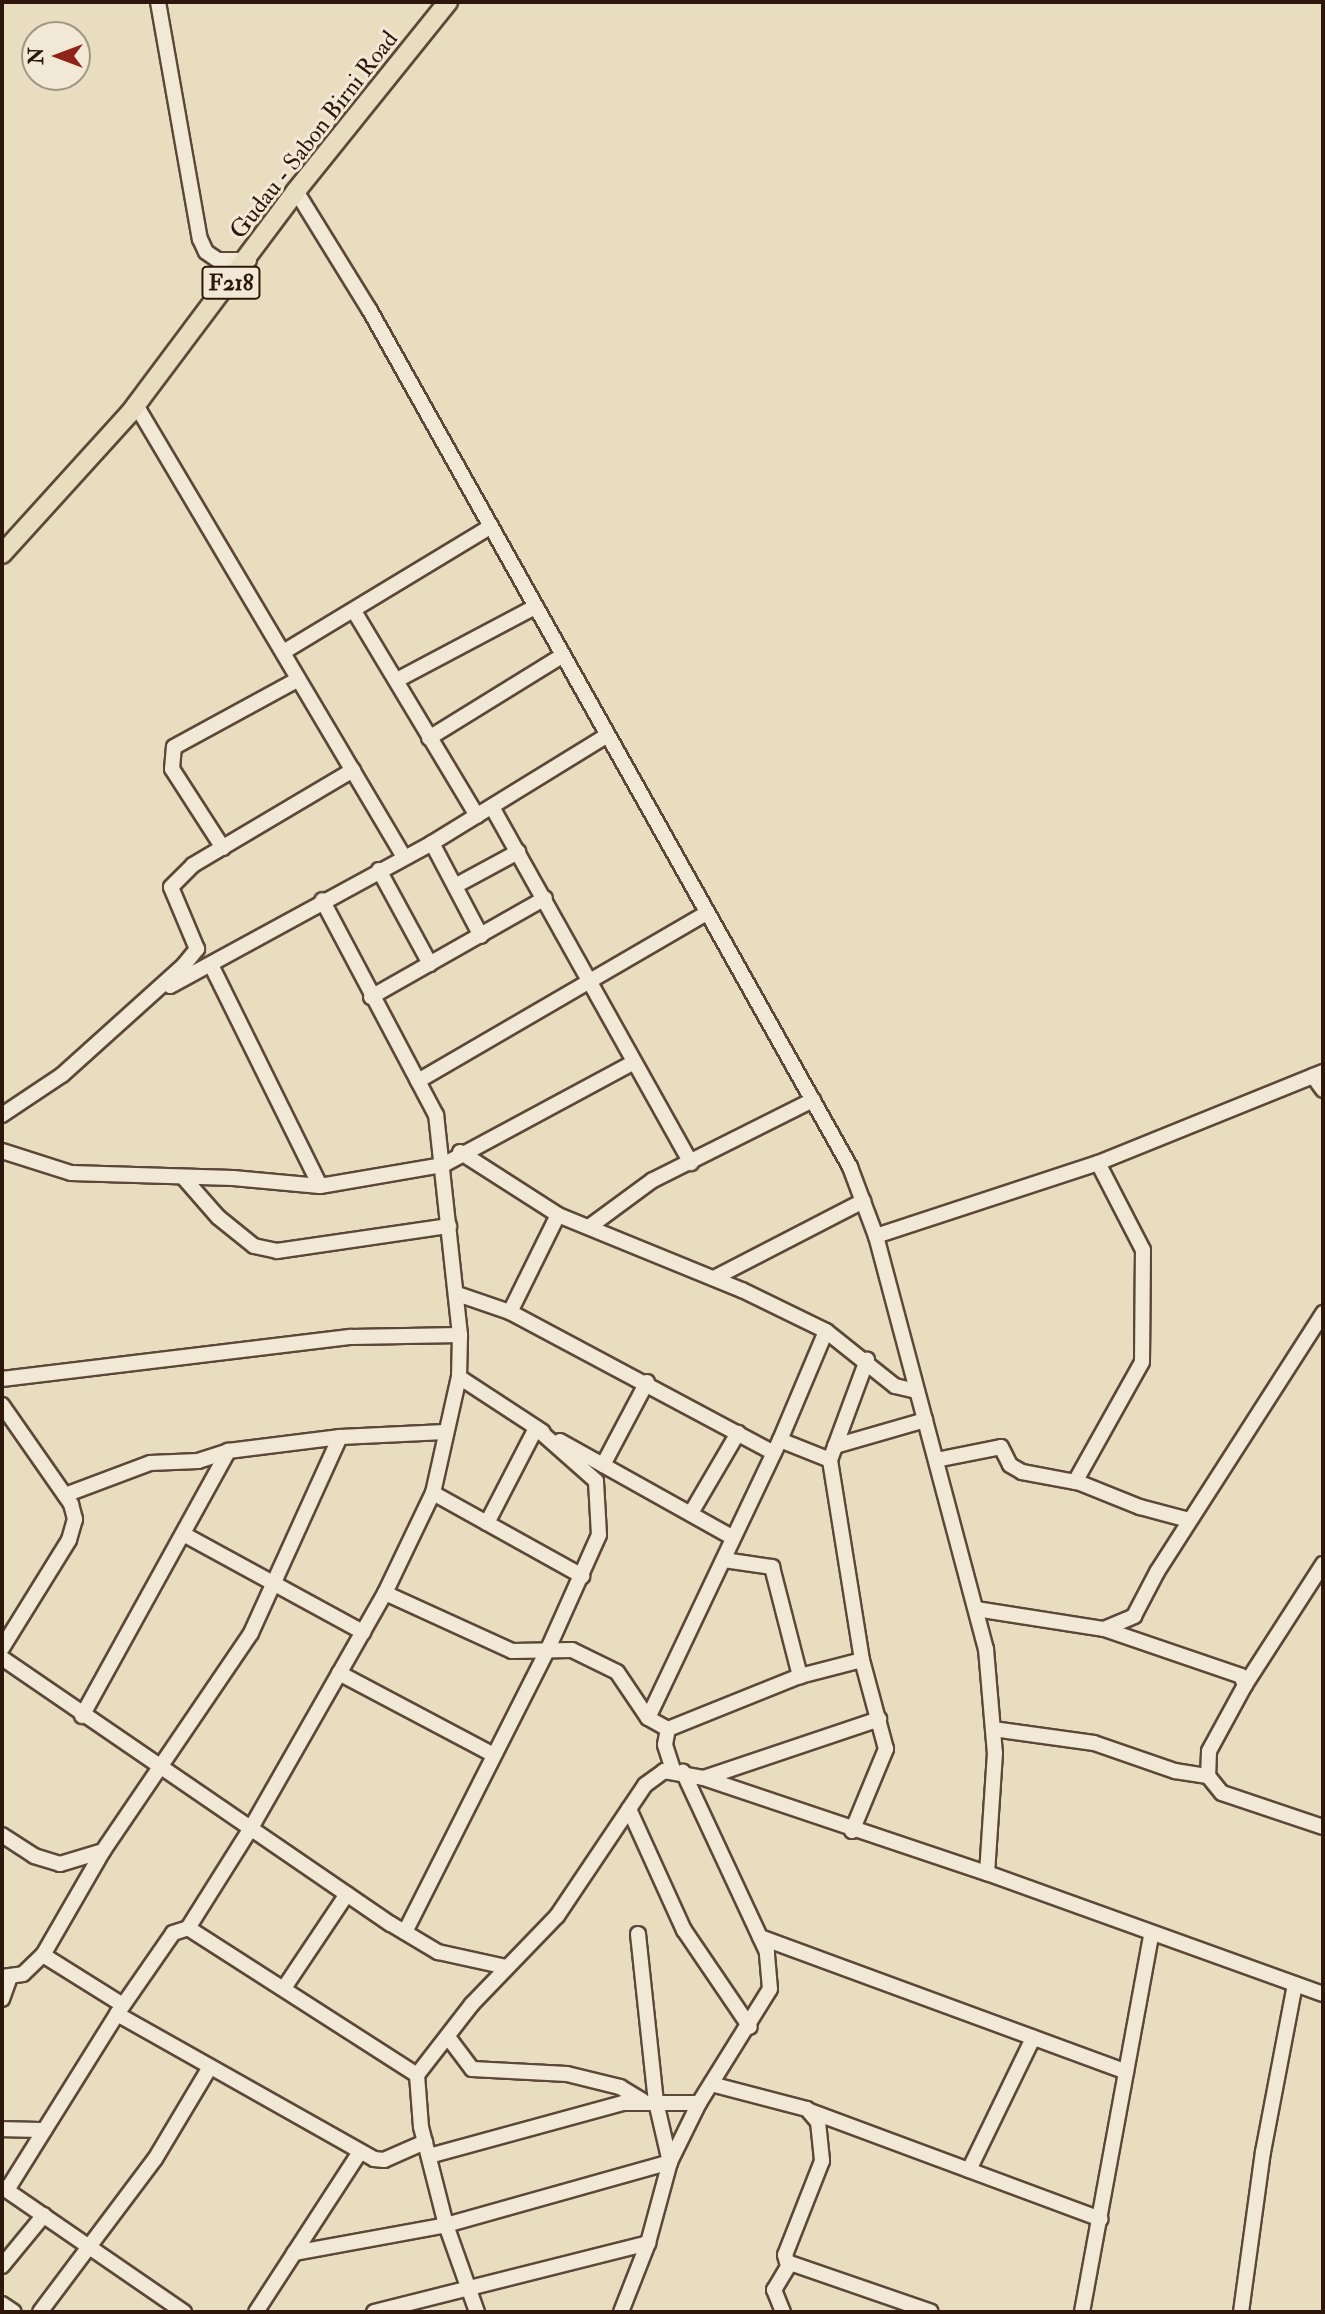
<!DOCTYPE html>
<style>
body{margin:0}
#map{position:relative;width:1325px;height:2314px;overflow:hidden;background:#e9ddc0;font-family:"IM FELL Double Pica",serif}
div>[style]{position:absolute}
.roads{filter:drop-shadow(2px 0 #5c4838) drop-shadow(-2px 0 #5c4838) drop-shadow(0 2px #5c4838) drop-shadow(0 -2px #5c4838)}
.minor>*{height:14px;margin:-7px;padding:0 7px;transform-origin:7px;border-radius:7px;background:#f1e9d6}
.major>*{height:18px;margin:-9px;padding:0 9px;transform-origin:9px;border-radius:9px;background:#e9ddc0}
span{translate:-50% -50%;white-space:nowrap;text-align:center;line-height:1.15;-webkit-text-stroke:6px #f1e9d6;paint-order:stroke}
.shield-label span{padding:2px 5px;background:#f1e9d6;border:2px solid;border-radius:5px;-webkit-text-stroke-width:0}
.shield-label{font-size:23px;color:#2d170b;font-weight:700}
.street-label{font-size:24px;color:#2d170b}
.frame{position:absolute;inset:0;border:4px solid #2d170b;pointer-events:none}
.north{position:absolute;left:21px;top:21px;width:70px;height:70px;box-sizing:border-box;background:#f1e9d6;border:2px solid #a39585;border-radius:50%;rotate:270deg;font-size:19px;font-weight:700;line-height:28px;text-align:center;color:#2d170b}
.north::after{content:'';display:block;margin:auto;width:24px;height:32px;background:#8f2418;clip-path:polygon(50% 0,100% 100%,50% 72%,0 100%)}
</style>
<div id="map">
<div class="roads">
<div class="minor">
<div style="left:158px;top:2px;width:241px;rotate:80deg"></div>
<div style="left:200px;top:239px;width:14px;rotate:65deg"></div>
<div style="left:206px;top:252px;width:14px;rotate:34deg"></div>
<div style="left:218px;top:260px;width:31px"></div>
<div style="left:296px;top:191px;width:139px;rotate:58.3deg"></div>
<div style="left:369px;top:309px;width:984px;rotate:60.72deg"></div>
<div style="left:850px;top:1167px;width:74px;rotate:69.4deg"></div>
<div style="left:876px;top:1236px;width:427px;rotate:75.1deg"></div>
<div style="left:986px;top:1649px;width:104px;rotate:85.1deg"></div>
<div style="left:995px;top:1753px;width:120px;rotate:93.8deg"></div>
<div style="left:136px;top:405px;width:525px;rotate:59.34deg"></div>
<div style="left:354px;top:611px;width:239px;rotate:59deg"></div>
<div style="left:285px;top:651px;width:241px;rotate:-31.2deg"></div>
<div style="left:397px;top:680px;width:156px;rotate:-27.9deg"></div>
<div style="left:429px;top:738px;width:156px;rotate:-31.7deg"></div>
<div style="left:492px;top:807px;width:408px;rotate:60.8deg"></div>
<div style="left:432px;top:843px;width:105px;rotate:62.2deg"></div>
<div style="left:223px;top:848px;width:94px;rotate:-122.8deg"></div>
<div style="left:172px;top:769px;width:22px;rotate:-85deg"></div>
<div style="left:174px;top:747px;width:140px;rotate:-28.6deg"></div>
<div style="left:379px;top:870px;width:107px;rotate:61.5deg"></div>
<div style="left:455px;top:886px;width:72px;rotate:-28.4deg"></div>
<div style="left:211px;top:965px;width:246px;rotate:63.7deg"></div>
<div style="left:170px;top:986px;width:298px;rotate:-28.6deg"></div>
<div style="left:432px;top:843px;width:204px;rotate:-31.6deg"></div>
<div style="left:371px;top:997px;width:200px;rotate:-29.6deg"></div>
<div style="left:1313px;top:1076px;width:17px;rotate:54deg"></div>
<div style="left:418px;top:1081px;width:332px;rotate:-30.2deg"></div>
<div style="left:2px;top:1115px;width:72px;rotate:-33.7deg"></div>
<div style="left:62px;top:1075px;width:164px;rotate:-42deg"></div>
<div style="left:184px;top:965px;width:21px;rotate:-51deg"></div>
<div style="left:197px;top:949px;width:67px;rotate:-112.8deg"></div>
<div style="left:171px;top:887px;width:31px;rotate:-45deg"></div>
<div style="left:193px;top:865px;width:186px;rotate:-30.7deg"></div>
<div style="left:2px;top:1151px;width:72px;rotate:17.7deg"></div>
<div style="left:71px;top:1173px;width:162px;rotate:1.8deg"></div>
<div style="left:233px;top:1178px;width:87px;rotate:5.3deg"></div>
<div style="left:320px;top:1186px;width:125px;rotate:-9.7deg"></div>
<div style="left:443px;top:1165px;width:217px;rotate:-28.3deg"></div>
<div style="left:460px;top:1152px;width:117px;rotate:32.7deg"></div>
<div style="left:558px;top:1215px;width:199px;rotate:22.2deg"></div>
<div style="left:742px;top:1290px;width:93px;rotate:26deg"></div>
<div style="left:826px;top:1331px;width:88px;rotate:38.6deg"></div>
<div style="left:895px;top:1386px;width:22px;rotate:13deg"></div>
<div style="left:183px;top:1177px;width:53px;rotate:48.8deg"></div>
<div style="left:218px;top:1217px;width:46px;rotate:38.9deg"></div>
<div style="left:254px;top:1246px;width:24px;rotate:12deg"></div>
<div style="left:277px;top:1251px;width:174px;rotate:-8.3deg"></div>
<div style="left:589px;top:1227px;width:79px;rotate:-36.3deg"></div>
<div style="left:653px;top:1180px;width:179px;rotate:-26.6deg"></div>
<div style="left:876px;top:1236px;width:234px;rotate:-18.2deg"></div>
<div style="left:1098px;top:1163px;width:243px;rotate:-22deg"></div>
<div style="left:714px;top:1278px;width:168px;rotate:-27.3deg"></div>
<div style="left:457px;top:1294px;width:56px;rotate:18.8deg"></div>
<div style="left:510px;top:1312px;width:299px;rotate:28.1deg"></div>
<div style="left:510px;top:1312px;width:108px;rotate:-63.7deg"></div>
<div style="left:459px;top:1377px;width:100px;rotate:33.2deg"></div>
<div style="left:2px;top:1379px;width:352px;rotate:-6.9deg"></div>
<div style="left:351px;top:1337px;width:109px;rotate:-1.1deg"></div>
<div style="left:2px;top:1405px;width:121px;rotate:55.1deg"></div>
<div style="left:71px;top:1504px;width:16px;rotate:75deg"></div>
<div style="left:75px;top:1519px;width:22px;rotate:106deg"></div>
<div style="left:69px;top:1540px;width:127px;rotate:121.8deg"></div>
<div style="left:780px;top:1440px;width:54px;rotate:21.8deg"></div>
<div style="left:560px;top:1441px;width:197px;rotate:29.2deg"></div>
<div style="left:835px;top:1446px;width:94px;rotate:-16.1deg"></div>
<div style="left:936px;top:1460px;width:66px;rotate:-11.3deg"></div>
<div style="left:1001px;top:1447px;width:20px;rotate:63deg"></div>
<div style="left:1010px;top:1465px;width:14px;rotate:30deg"></div>
<div style="left:1022px;top:1472px;width:59px;rotate:10.7deg"></div>
<div style="left:1080px;top:1483px;width:65px;rotate:21.8deg"></div>
<div style="left:1140px;top:1507px;width:51px;rotate:14.9deg"></div>
<div style="left:603px;top:1465px;width:94px;rotate:-62.1deg"></div>
<div style="left:1075px;top:1482px;width:137px;rotate:-60.8deg"></div>
<div style="left:1142px;top:1362px;width:112px;rotate:-89.5deg"></div>
<div style="left:1143px;top:1250px;width:98px;rotate:-117.3deg"></div>
<div style="left:433px;top:1493px;width:171px;rotate:29.1deg"></div>
<div style="left:65px;top:1495px;width:91px;rotate:-20.6deg"></div>
<div style="left:150px;top:1463px;width:48px;rotate:-2.4deg"></div>
<div style="left:198px;top:1461px;width:32px;rotate:-18deg"></div>
<div style="left:228px;top:1451px;width:113px;rotate:-7.1deg"></div>
<div style="left:340px;top:1437px;width:105px;rotate:-2.7deg"></div>
<div style="left:691px;top:1513px;width:93px;rotate:-59.6deg"></div>
<div style="left:487px;top:1523px;width:107px;rotate:-62.7deg"></div>
<div style="left:185px;top:1535px;width:203px;rotate:28.6deg"></div>
<div style="left:724px;top:1560px;width:49px;rotate:8.3deg"></div>
<div style="left:772px;top:1567px;width:113px;rotate:75.6deg"></div>
<div style="left:385px;top:1593px;width:140px;rotate:24.5deg"></div>
<div style="left:512px;top:1651px;width:60px;rotate:-1deg"></div>
<div style="left:572px;top:1650px;width:50px;rotate:26.1deg"></div>
<div style="left:617px;top:1672px;width:55px;rotate:56deg"></div>
<div style="left:648px;top:1718px;width:23px;rotate:29deg"></div>
<div style="left:668px;top:1729px;width:142px;rotate:-21.9deg"></div>
<div style="left:800px;top:1676px;width:64px;rotate:-14.5deg"></div>
<div style="left:976px;top:1609px;width:130px;rotate:8.9deg"></div>
<div style="left:1104px;top:1629px;width:145px;rotate:18.9deg"></div>
<div style="left:1241px;top:1676px;width:10px;rotate:66deg"></div>
<div style="left:1245px;top:1685px;width:75px;rotate:118.6deg"></div>
<div style="left:1209px;top:1751px;width:25px;rotate:92deg"></div>
<div style="left:1208px;top:1776px;width:22px;rotate:51deg"></div>
<div style="left:1222px;top:1793px;width:107px;rotate:18.6deg"></div>
<div style="left:1104px;top:1629px;width:33px;rotate:-23deg"></div>
<div style="left:1134px;top:1616px;width:50px;rotate:-62.4deg"></div>
<div style="left:1157px;top:1572px;width:308px;rotate:-57.3deg"></div>
<div style="left:2px;top:1658px;width:471px;rotate:34.4deg"></div>
<div style="left:391px;top:1924px;width:55px;rotate:30.8deg"></div>
<div style="left:438px;top:1952px;width:70px;rotate:12.4deg"></div>
<div style="left:339px;top:1673px;width:175px;rotate:27.9deg"></div>
<div style="left:1245px;top:1685px;width:144px;rotate:-57.2deg"></div>
<div style="left:82px;top:1716px;width:303px;rotate:-61.1deg"></div>
<div style="left:648px;top:1718px;width:308px;rotate:-64.6deg"></div>
<div style="left:780px;top:1440px;width:118px;rotate:-67.1deg"></div>
<div style="left:668px;top:1729px;width:16px;rotate:101deg"></div>
<div style="left:665px;top:1745px;width:26px;rotate:72deg"></div>
<div style="left:993px;top:1729px;width:102px;rotate:7.9deg"></div>
<div style="left:1094px;top:1743px;width:86px;rotate:19.1deg"></div>
<div style="left:1175px;top:1771px;width:33px;rotate:9deg"></div>
<div style="left:704px;top:1778px;width:185px;rotate:-18.6deg"></div>
<div style="left:629px;top:1809px;width:133px;rotate:65.6deg"></div>
<div style="left:684px;top:1930px;width:117px;rotate:55.8deg"></div>
<div style="left:852px;top:1831px;width:89px;rotate:-67.5deg"></div>
<div style="left:886px;top:1749px;width:92px;rotate:-105.1deg"></div>
<div style="left:862px;top:1660px;width:203px;rotate:-99.1deg"></div>
<div style="left:830px;top:1460px;width:107px;rotate:-69.7deg"></div>
<div style="left:2px;top:1835px;width:38px;rotate:33deg"></div>
<div style="left:34px;top:1856px;width:27px;rotate:17deg"></div>
<div style="left:60px;top:1864px;width:45px;rotate:-16.8deg"></div>
<div style="left:188px;top:1928px;width:272px;rotate:32.7deg"></div>
<div style="left:405px;top:1932px;width:315px;rotate:-63.2deg"></div>
<div style="left:547px;top:1651px;width:127px;rotate:-65.9deg"></div>
<div style="left:599px;top:1535px;width:54px;rotate:-93.2deg"></div>
<div style="left:596px;top:1481px;width:80px;rotate:-138.5deg"></div>
<div style="left:638px;top:1934px;width:169px;rotate:83.9deg"></div>
<div style="left:656px;top:2102px;width:62px;rotate:76.9deg"></div>
<div style="left:760px;top:1937px;width:390px;rotate:20.2deg"></div>
<div style="left:43px;top:1955px;width:94px;rotate:32deg"></div>
<div style="left:2px;top:1977px;width:21px;rotate:-8deg"></div>
<div style="left:23px;top:1974px;width:28px;rotate:-44deg"></div>
<div style="left:43px;top:1955px;width:120px;rotate:-60deg"></div>
<div style="left:103px;top:1851px;width:263px;rotate:-55.8deg"></div>
<div style="left:251px;top:1633px;width:215px;rotate:-65.6deg"></div>
<div style="left:284px;top:1988px;width:113px;rotate:-56.2deg"></div>
<div style="left:2px;top:1999px;width:20px;rotate:-70deg"></div>
<div style="left:117px;top:2014px;width:295px;rotate:29.4deg"></div>
<div style="left:374px;top:2159px;width:10px;rotate:6deg"></div>
<div style="left:384px;top:2160px;width:45px;rotate:-23.7deg"></div>
<div style="left:448px;top:2037px;width:40px;rotate:53deg"></div>
<div style="left:472px;top:2069px;width:95px;rotate:3deg"></div>
<div style="left:567px;top:2074px;width:55px;rotate:13.8deg"></div>
<div style="left:620px;top:2087px;width:26px;rotate:31deg"></div>
<div style="left:711px;top:2084px;width:99px;rotate:14.6deg"></div>
<div style="left:807px;top:2109px;width:17px;rotate:50deg"></div>
<div style="left:818px;top:2122px;width:39px;rotate:84deg"></div>
<div style="left:822px;top:2161px;width:101px;rotate:111.5deg"></div>
<div style="left:785px;top:2255px;width:7px;rotate:74deg"></div>
<div style="left:787px;top:2262px;width:152px;rotate:19.1deg"></div>
<div style="left:810px;top:2111px;width:310px;rotate:20.4deg"></div>
<div style="left:2px;top:2129px;width:42px;rotate:1.4deg"></div>
<div style="left:429px;top:2156px;width:201px;rotate:-15.3deg"></div>
<div style="left:623px;top:2103px;width:76px"></div>
<div style="left:969px;top:2170px;width:147px;rotate:-64.1deg"></div>
<div style="left:2px;top:2187px;width:221px;rotate:34.5deg"></div>
<div style="left:7px;top:2190px;width:208px;rotate:-58deg"></div>
<div style="left:117px;top:2014px;width:98px;rotate:-55.3deg"></div>
<div style="left:173px;top:1933px;width:16px;rotate:-18deg"></div>
<div style="left:188px;top:1928px;width:118px;rotate:-57.8deg"></div>
<div style="left:251px;top:1828px;width:271px;rotate:-60.3deg"></div>
<div style="left:385px;top:1593px;width:111px;rotate:-64.4deg"></div>
<div style="left:433px;top:1493px;width:119px;rotate:-77.4deg"></div>
<div style="left:459px;top:1377px;width:42px;rotate:-88.6deg"></div>
<div style="left:460px;top:1335px;width:221px;rotate:-96.2deg"></div>
<div style="left:436px;top:1115px;width:243px;rotate:-117.9deg"></div>
<div style="left:294px;top:2253px;width:155px;rotate:-10.4deg"></div>
<div style="left:446px;top:2225px;width:233px;rotate:-15.7deg"></div>
<div style="left:2px;top:2266px;width:66px;rotate:-50.5deg"></div>
<div style="left:2px;top:2304px;width:14px;rotate:34deg"></div>
<div style="left:40px;top:2312px;width:191px;rotate:-53.1deg"></div>
<div style="left:155px;top:2159px;width:107px;rotate:-59.1deg"></div>
<div style="left:256px;top:2312px;width:191px;rotate:-57deg"></div>
<div style="left:374px;top:2312px;width:283px;rotate:-14.1deg"></div>
<div style="left:477px;top:2312px;width:92px;rotate:-109.6deg"></div>
<div style="left:446px;top:2225px;width:101px;rotate:-104.3deg"></div>
<div style="left:421px;top:2127px;width:52px;rotate:-94.4deg"></div>
<div style="left:417px;top:2075px;width:90px;rotate:-52.2deg"></div>
<div style="left:472px;top:2004px;width:122px;rotate:-46deg"></div>
<div style="left:557px;top:1916px;width:158px;rotate:-56.1deg"></div>
<div style="left:645px;top:1785px;width:24px;rotate:-36deg"></div>
<div style="left:664px;top:1771px;width:41px;rotate:9.9deg"></div>
<div style="left:704px;top:1778px;width:299px;rotate:18.6deg"></div>
<div style="left:987px;top:1873px;width:357px;rotate:19.8deg"></div>
<div style="left:621px;top:2312px;width:74px;rotate:-68.6deg"></div>
<div style="left:648px;top:2243px;width:84px;rotate:-74.8deg"></div>
<div style="left:670px;top:2162px;width:66px;rotate:-63.8deg"></div>
<div style="left:699px;top:2103px;width:134px;rotate:-58.1deg"></div>
<div style="left:770px;top:1989px;width:37px;rotate:-95deg"></div>
<div style="left:767px;top:1952px;width:199px;rotate:-115deg"></div>
<div style="left:783px;top:2312px;width:24px;rotate:-112deg"></div>
<div style="left:774px;top:2290px;width:31px;rotate:-59deg"></div>
<div style="left:1082px;top:2312px;width:383px;rotate:-79.6deg"></div>
<div style="left:1241px;top:2312px;width:162px;rotate:-82.2deg"></div>
<div style="left:1263px;top:2152px;width:171px;rotate:-79.2deg"></div>
</div>
<div class="major">
<div style="left:2px;top:554px;width:190px;rotate:-47.8deg"></div>
<div style="left:130px;top:413px;width:277px;rotate:-53.2deg"></div>
<div style="left:296px;top:191px;width:243px;rotate:-51.2deg"></div>
</div>
</div>
<div class="shield-label">
<span style="left:231px;top:283px">F218</span>
</div>
<div class="street-label">
<span style="left:314px;top:135px;rotate:-52deg">Gudau - Sabon Birni Road</span>
</div>
<div class="frame"></div>
<div class="north">N</div>
</div>
